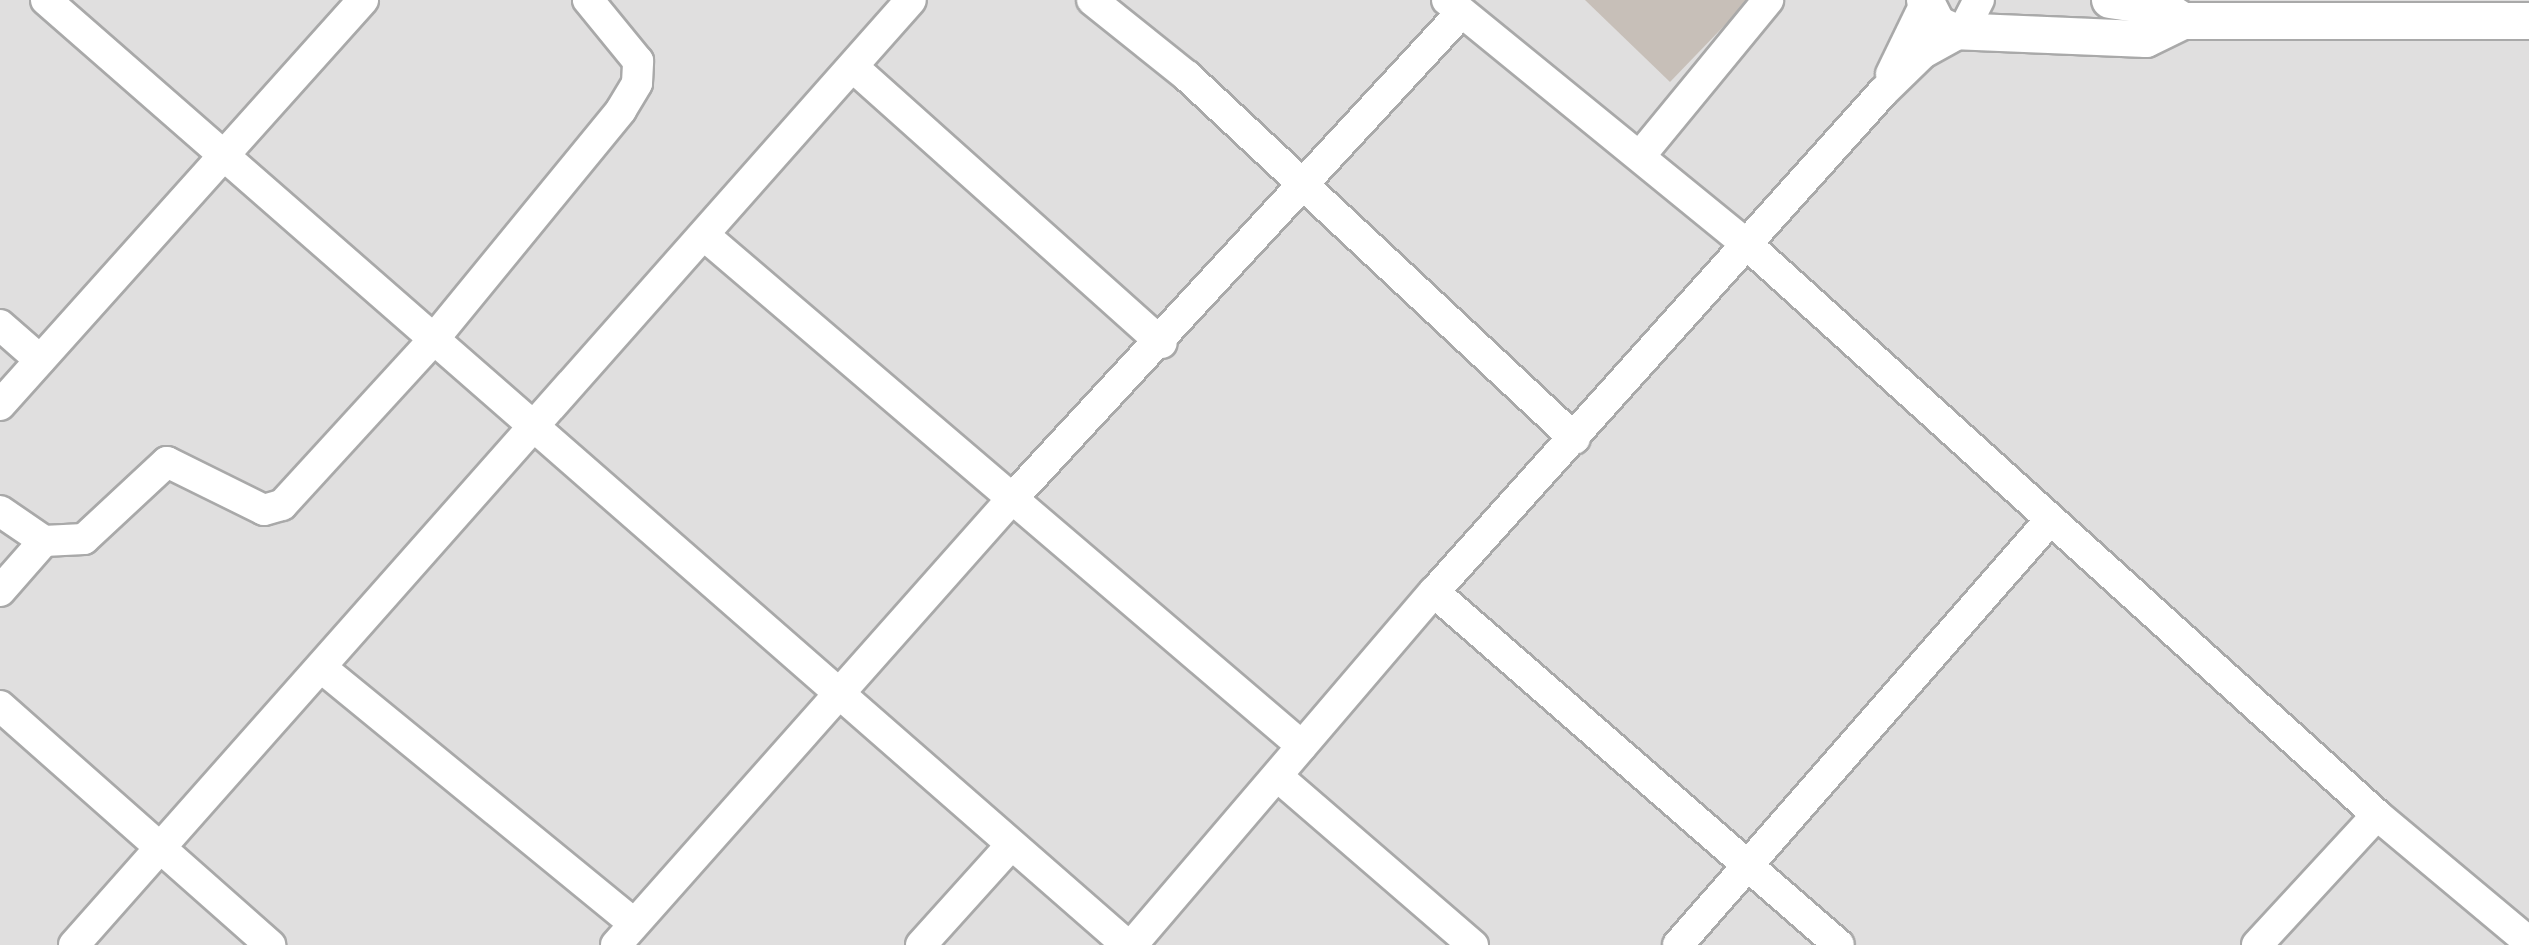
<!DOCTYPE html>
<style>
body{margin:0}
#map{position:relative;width:2529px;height:945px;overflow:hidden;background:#f2efe9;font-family:Helvetica,sans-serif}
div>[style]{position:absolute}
.residential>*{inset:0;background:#e0dfdf}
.building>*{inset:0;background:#c7bfb8}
.roads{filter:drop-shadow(2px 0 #a9a9a9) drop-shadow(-2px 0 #a9a9a9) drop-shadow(0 2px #a9a9a9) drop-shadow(0 -2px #a9a9a9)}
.minor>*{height:30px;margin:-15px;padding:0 15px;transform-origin:15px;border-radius:15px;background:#fff}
.tertiary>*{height:36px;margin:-18px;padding:0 18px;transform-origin:18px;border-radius:18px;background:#fff}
span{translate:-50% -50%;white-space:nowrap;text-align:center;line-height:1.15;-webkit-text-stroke:8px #fff;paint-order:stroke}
</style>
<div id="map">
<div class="residential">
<div style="clip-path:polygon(0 0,2529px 0,2529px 945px,0 945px)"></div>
</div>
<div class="building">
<div style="clip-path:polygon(1585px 0,1749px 0,1670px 82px)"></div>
</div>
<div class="roads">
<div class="minor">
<div style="left:46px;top:0;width:1436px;rotate:41.16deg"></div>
<div style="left:1092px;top:0;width:122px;rotate:38.7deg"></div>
<div style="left:1187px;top:76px;width:531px;rotate:43.09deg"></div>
<div style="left:1447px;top:0;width:391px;rotate:39.2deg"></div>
<div style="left:1750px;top:247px;width:846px;rotate:42.17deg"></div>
<div style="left:2377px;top:815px;width:198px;rotate:39.9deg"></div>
<div style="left:853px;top:67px;width:414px;rotate:41.8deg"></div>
<div style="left:1891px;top:74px;width:82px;rotate:-64.1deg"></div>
<div style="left:1640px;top:156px;width:202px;rotate:-50.6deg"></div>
<div style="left:705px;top:236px;width:785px;rotate:40.51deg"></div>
<div style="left:0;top:325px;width:53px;rotate:41.2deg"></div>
<div style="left:0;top:405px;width:544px;rotate:-48.13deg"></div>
<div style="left:0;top:511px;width:53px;rotate:34.3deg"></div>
<div style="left:44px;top:541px;width:40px;rotate:-2.9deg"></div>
<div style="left:84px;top:539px;width:113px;rotate:-42.9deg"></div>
<div style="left:167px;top:462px;width:108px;rotate:26.3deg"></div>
<div style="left:264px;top:510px;width:19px;rotate:-16deg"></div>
<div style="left:282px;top:505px;width:224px;rotate:-47.5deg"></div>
<div style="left:433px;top:340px;width:297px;rotate:-50.7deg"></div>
<div style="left:621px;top:110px;width:31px;rotate:-59deg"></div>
<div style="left:637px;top:83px;width:22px;rotate:-87deg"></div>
<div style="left:638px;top:61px;width:79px;rotate:-129.3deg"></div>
<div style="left:0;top:591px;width:67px;rotate:-48.7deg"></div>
<div style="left:1434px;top:592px;width:537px;rotate:41.08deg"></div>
<div style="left:323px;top:669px;width:402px;rotate:39.3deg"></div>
<div style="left:0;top:706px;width:361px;rotate:41.5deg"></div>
<div style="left:1277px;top:776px;width:259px;rotate:40.8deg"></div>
<div style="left:74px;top:945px;width:1262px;rotate:-48.47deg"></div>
<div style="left:616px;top:945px;width:592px;rotate:-48.42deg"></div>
<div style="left:1009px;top:502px;width:666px;rotate:-47.25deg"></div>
<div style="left:921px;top:945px;width:135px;rotate:-48deg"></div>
<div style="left:1132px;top:945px;width:465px;rotate:-49.5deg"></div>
<div style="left:1434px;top:592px;width:671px;rotate:-48.08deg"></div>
<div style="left:1882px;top:93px;width:57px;rotate:-44.3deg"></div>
<div style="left:1923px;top:53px;width:46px;rotate:-28.8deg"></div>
<div style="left:1963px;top:31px;width:35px;rotate:-63deg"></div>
<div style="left:1678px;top:945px;width:565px;rotate:-48.8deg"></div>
<div style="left:2257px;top:945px;width:177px;rotate:-47.3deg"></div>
</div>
<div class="tertiary">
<div style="left:1925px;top:0;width:27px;rotate:63deg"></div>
<div style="left:1937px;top:24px;width:17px;rotate:25deg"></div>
<div style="left:1952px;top:31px;width:194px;rotate:2.4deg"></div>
<div style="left:2146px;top:39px;width:41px;rotate:-25.9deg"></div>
<div style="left:2110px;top:0;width:54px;rotate:8.6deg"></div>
<div style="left:2163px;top:8px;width:24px;rotate:33deg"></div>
<div style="left:2183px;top:21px;width:346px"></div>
</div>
</div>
</div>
